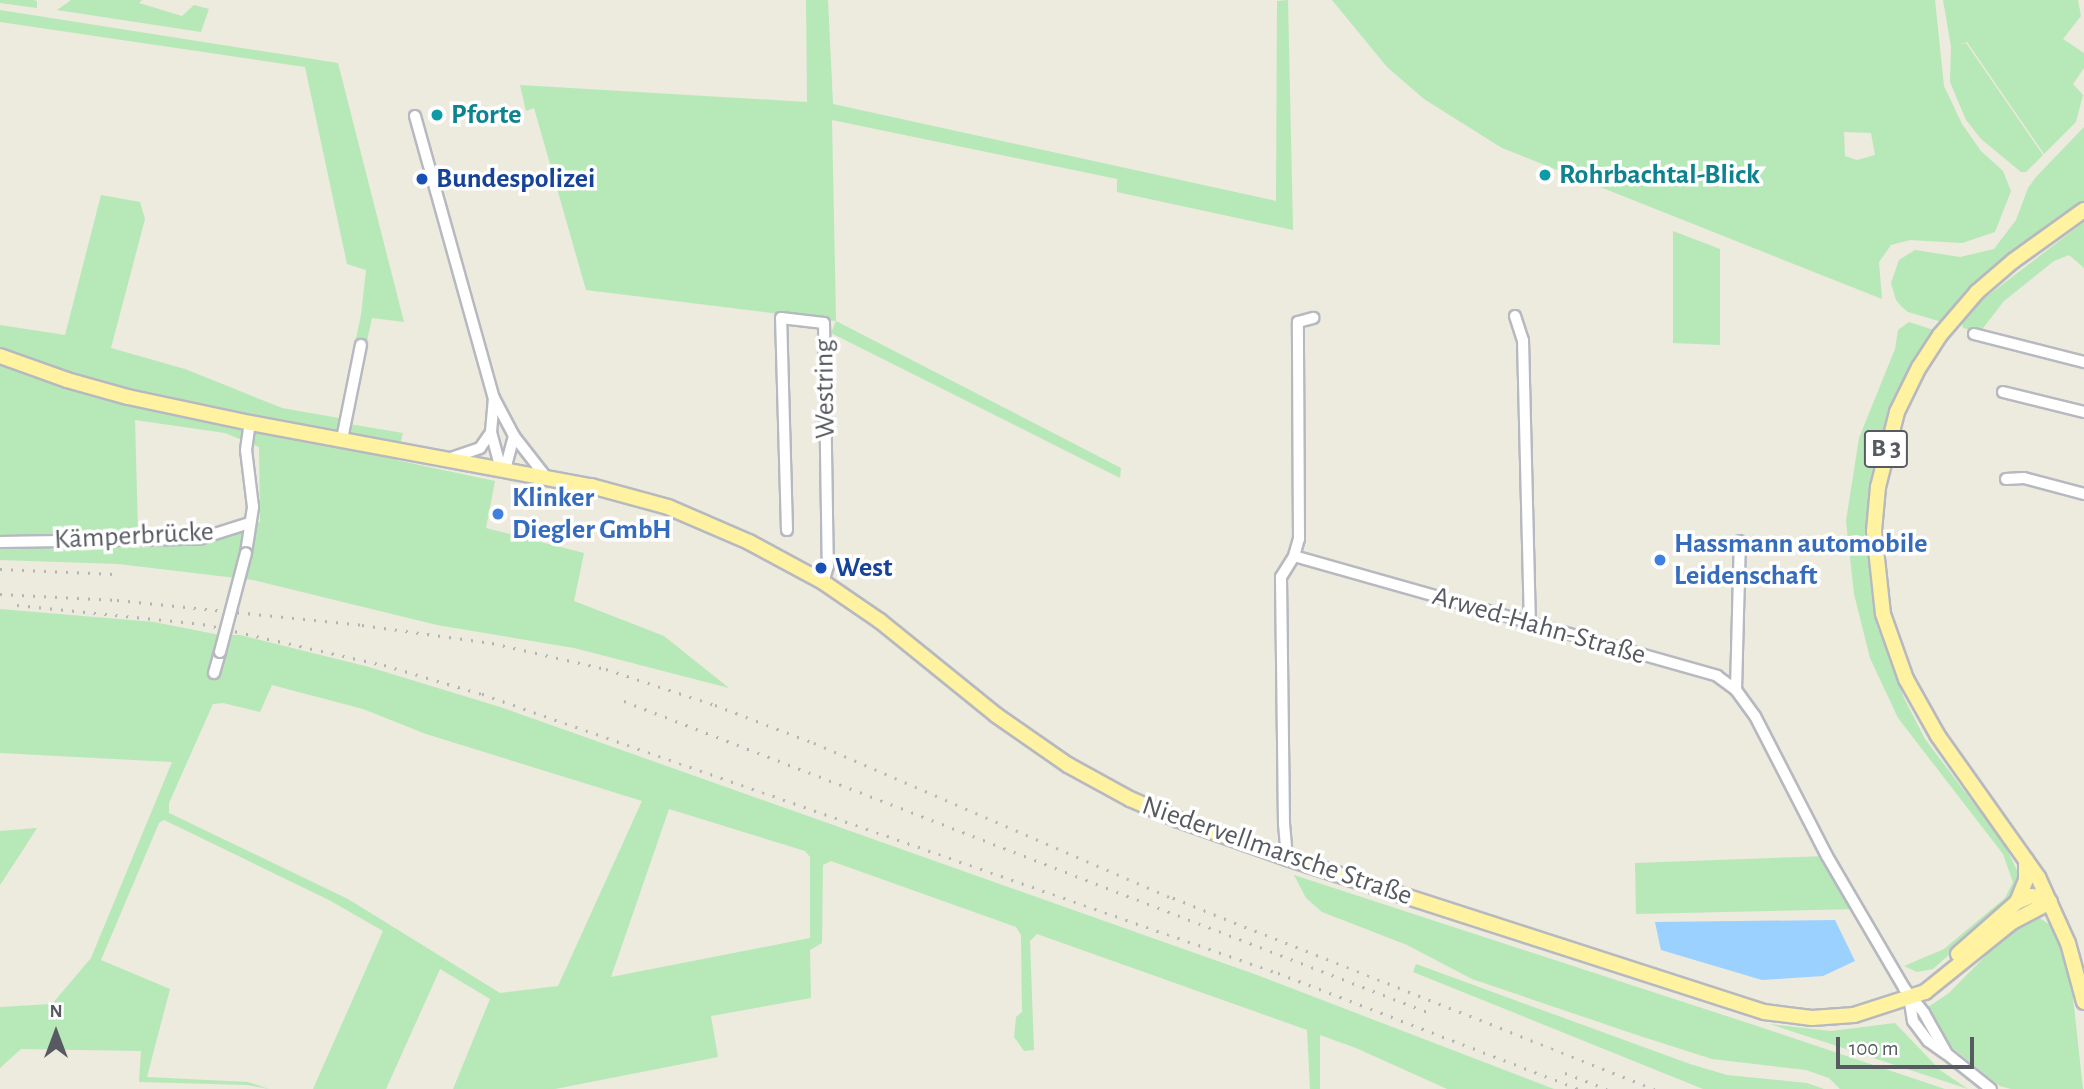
<!DOCTYPE html>
<meta charset="utf-8">
<style>
body{margin:0}
#map{position:relative;width:2084px;height:1089px;overflow:hidden;background:#edeade;font-family:"Alegreya Sans",sans-serif}
div>[style]{position:absolute}
.green>*{inset:0;background:#b7e8b8}
.water>*{inset:0;background:#9bd1ff}
.roads{filter:drop-shadow(2px 0 #b6b9bf) drop-shadow(-2px 0 #b6b9bf) drop-shadow(0 2px #b6b9bf) drop-shadow(0 -2px #b6b9bf)}
.minor>*{height:10px;margin:-5px;padding:0 5px;transform-origin:5px;border-radius:5px;background:#fff}
.major>*{height:14px;margin:-7px;padding:0 7px;transform-origin:7px;border-radius:7px;background:#fff2a0}
.rail>*{height:2.5px;margin-top:-1.25px;transform-origin:0;background:repeating-linear-gradient(90deg,#b3b4b4 0 2px,transparent 0 11px)}
.bridges{filter:drop-shadow(2px 0 #b6b9bf) drop-shadow(-2px 0 #b6b9bf) drop-shadow(0 2px #b6b9bf) drop-shadow(0 -2px #b6b9bf)}
.minor-bridge>*{height:10px;margin:-5px;padding:0 5px;transform-origin:5px;border-radius:5px;background:#fff}
.dots>*{width:19px;height:19px;translate:-50% -50%;box-sizing:border-box;border:4px solid #fff;border-radius:50%}
span{translate:-50% -50%;white-space:nowrap;text-align:center;line-height:1.15;-webkit-text-stroke:7px #fff;paint-order:stroke}
.shield-label span{padding:2px 5px;background:#fff;border:2px solid;border-radius:5px;-webkit-text-stroke-width:0}
.shield-label{font-size:26px;color:#575b61;font-weight:700}
.culture-label{font-size:28px;color:#0d838f;font-weight:700}
.left{translate:0 -50%;text-align:left}
.transit-label{font-size:28px;color:#164399;font-weight:700}
.street-label{font-size:28px;color:#575b61}
.shop-label{font-size:28px;color:#366cbe;font-weight:700}
.north{position:absolute;left:21px;top:998px;width:70px;height:70px;-webkit-text-stroke:5px #fff;paint-order:stroke;rotate:0deg;font-size:19px;font-weight:700;line-height:28px;text-align:center;color:#575b61}
.north::after{content:'';display:block;margin:auto;width:24px;height:32px;background:#575b61;clip-path:polygon(50% 0,100% 100%,50% 72%,0 100%)}
.scale{position:absolute;left:1836px;top:1037px;width:138px;height:32px;box-sizing:border-box;border:4px solid #575b61;border-top:0;padding-left:9px;font-size:21px;line-height:24px;white-space:nowrap;color:#575b61;-webkit-text-stroke:5px #fff;paint-order:stroke}
</style>
<div id="map">
<div class="green">
<div style="clip-path:polygon(0 0,33px 0,37px 1px,37px 8px,0 3px)"></div>
<div style="clip-path:polygon(71px 0,142px 0,139px 3px,182px 16px,194px 5px,209px 9px,201px 32px,57px 10px)"></div>
<div style="clip-path:polygon(806px 0,828px 0,833px 104px,1276px 201px,1277px 1px,1288px 0,1293px 230px,1117px 192px,1117px 179px,832px 120px,836px 321px,1121px 468px,1120px 478px,831px 333px,836px 321px,586px 290px,534px 108px,526px 111px,520px 85px,807px 102px)"></div>
<div style="clip-path:polygon(evenodd,1332px 0,1935px 0,1944px 86px,1962px 124px,1981px 151px,2003px 171px,2011px 191px,1995px 232px,1962px 243px,1910px 240px,1891px 245px,1879px 262px,1882px 299px,1502px 148px,1424px 99px,1387px 67px,1332px 0,1844px 132px,1871px 133px,1875px 155px,1857px 160px,1845px 156px,1844px 132px)"></div>
<div style="clip-path:polygon(1943px 0,2078px 0,2081px 16px,2063px 39px,2084px 53px,2084px 68px,2073px 84px,2083px 95px,2076px 122px,2044px 154px,1967px 42px,1956px 45px,1966px 43px,2043px 155px,2026px 172px,2021px 172px,1981px 139px,1966px 120px,1950px 82px,1951px 47px)"></div>
<div style="clip-path:polygon(evenodd,0 10px,338px 63px,404px 322px,372px 318px,349px 424px,403px 433px,396px 460px,495px 481px,486px 528px,584px 553px,574px 601px,664px 636px,729px 688px,574px 648px,437px 625px,253px 580px,118px 564px,0 560px,0 325px,65px 335px,101px 195px,140px 202px,145px 219px,111px 348px,185px 369px,282px 408px,339px 418px,361px 315px,366px 270px,347px 264px,305px 67px,0 22px,0 10px,135px 420px,225px 433px,259px 447px,260px 522px,239px 521px,199px 531px,138px 531px,135px 420px)"></div>
<div style="clip-path:polygon(2084px 127px,2084px 201px,1985px 274px,1942px 322px,1908px 312px,1901px 306px,1896px 300px,1891px 283px,1899px 260px,1915px 250px,1960px 257px,1994px 249px,2016px 220px,2028px 188px,2036px 177px)"></div>
<div style="clip-path:polygon(2084px 222px,2084px 268px,2069px 255px,2054px 261px,2004px 301px,1980px 332px,1963px 328px,1962px 324px,1982px 300px)"></div>
<div style="clip-path:polygon(1673px 231px,1720px 249px,1720px 345px,1673px 343px)"></div>
<div style="clip-path:polygon(1909px 322px,1937px 331px,1912px 362px,1891px 407px,1871px 481px,1868px 553px,1876px 623px,1904px 698px,1925px 739px,2005px 845px,2020px 877px,2015px 896px,1933px 969px,1917px 972px,1904px 966px,1944px 949px,2005px 898px,2013px 882px,2003px 854px,1898px 718px,1870px 658px,1854px 594px,1846px 521px,1859px 438px,1895px 349px,1898px 330px)"></div>
<div style="clip-path:polygon(evenodd,0 609px,154px 622px,220px 635px,240px 635px,369px 667px,500px 707px,1257px 975px,1554px 1089px,1447px 1089px,1356px 1048px,1320px 1035px,1320px 1089px,1310px 1089px,1307px 1030px,1037px 934px,1030px 941px,1034px 1050px,1024px 1051px,1014px 1037px,1016px 1017px,1022px 1012px,1021px 935px,1016px 927px,831px 861px,823px 865px,822px 943px,810px 950px,811px 998px,711px 1016px,718px 1057px,555px 1089px,453px 1089px,490px 999px,440px 969px,386px 1089px,313px 1089px,383px 931px,329px 900px,164px 820px,159px 823px,101px 960px,170px 989px,147px 1077px,248px 1082px,269px 1089px,248px 1085px,139px 1082px,141px 1051px,21px 1049px,0 1068px,0 1007px,52px 1004px,91px 958px,172px 762px,0 753px,0 609px,272px 685px,363px 709px,426px 734px,642px 801px,558px 986px,500px 993px,348px 899px,169px 813px,169px 803px,213px 704px,223px 703px,260px 712px,272px 685px,0 609px,669px 809px,805px 851px,810px 857px,810px 938px,611px 977px,669px 809px)"></div>
<div style="clip-path:polygon(37px 828px,21px 853px,0 885px,0 831px)"></div>
<div style="clip-path:polygon(1827px 856px,1859px 909px,1636px 914px,1635px 863px)"></div>
<div style="clip-path:polygon(1294px 875px,1757px 1026px,1945px 1089px,1840px 1089px,1829px 1078px,1806px 1070px,1712px 1059px,1637px 1035px,1472px 979px,1407px 945px,1322px 912px,1306px 898px)"></div>
<div style="clip-path:polygon(2038px 917px,2052px 926px,2071px 979px,2083px 1089px,2011px 1089px,2000px 1086px,1949px 1045px,1928px 1007px,1949px 993px,2008px 933px)"></div>
<div style="clip-path:polygon(1416px 964px,1690px 1064px,1727px 1075px,1807px 1083px,1824px 1089px,1703px 1089px,1413px 972px)"></div>
<div style="clip-path:polygon(1895px 1023px,1940px 1070px,1968px 1089px,1770px 1024px,1831px 1031px)"></div>
</div>
<div class="water">
<div style="clip-path:polygon(1835px 920px,1855px 961px,1823px 976px,1762px 980px,1661px 950px,1655px 922px)"></div>
</div>
<div class="roads">
<div class="minor">
<div style="left:415px;top:116px;width:293px;rotate:74.4deg"></div>
<div style="left:494px;top:398px;width:43px;rotate:62.2deg"></div>
<div style="left:514px;top:436px;width:52px;rotate:52deg"></div>
<div style="left:1515px;top:316px;width:25px;rotate:72deg"></div>
<div style="left:1523px;top:340px;width:283px;rotate:88.6deg"></div>
<div style="left:1974px;top:334px;width:114px;rotate:14.3deg"></div>
<div style="left:2003px;top:392px;width:83px;rotate:13.9deg"></div>
<div style="left:491px;top:432px;width:38px;rotate:75deg"></div>
<div style="left:501px;top:469px;width:9px;rotate:-49deg"></div>
<div style="left:507px;top:462px;width:27px;rotate:-75deg"></div>
<div style="left:342px;top:439px;width:96px;rotate:-78.6deg"></div>
<div style="left:451px;top:458px;width:31px;rotate:-19deg"></div>
<div style="left:480px;top:448px;width:19px;rotate:-55deg"></div>
<div style="left:491px;top:432px;width:34px;rotate:-85deg"></div>
<div style="left:2006px;top:479px;width:18px;rotate:-3deg"></div>
<div style="left:2024px;top:478px;width:62px;rotate:14.9deg"></div>
<div style="left:787px;top:530px;width:212px;rotate:-91.6deg"></div>
<div style="left:781px;top:318px;width:43px;rotate:6.6deg"></div>
<div style="left:824px;top:323px;width:243px;rotate:89.1deg"></div>
<div style="left:828px;top:566px;width:17px;rotate:107deg"></div>
<div style="left:0;top:542px;width:199px;rotate:-0.9deg"></div>
<div style="left:199px;top:539px;width:52px;rotate:-17.7deg"></div>
<div style="left:246px;top:553px;width:47px;rotate:-81.3deg"></div>
<div style="left:253px;top:507px;width:57px;rotate:-97deg"></div>
<div style="left:246px;top:450px;width:27px;rotate:-82deg"></div>
<div style="left:1294px;top:556px;width:18px;rotate:-74deg"></div>
<div style="left:1299px;top:539px;width:217px;rotate:-90.3deg"></div>
<div style="left:1298px;top:322px;width:16px;rotate:-15deg"></div>
<div style="left:214px;top:673px;width:22px;rotate:-74deg"></div>
<div style="left:1736px;top:690px;width:149px;rotate:-88.5deg"></div>
<div style="left:1287px;top:858px;width:34px;rotate:-95deg"></div>
<div style="left:1284px;top:824px;width:247px;rotate:-90.7deg"></div>
<div style="left:1281px;top:577px;width:25px;rotate:-58deg"></div>
<div style="left:1294px;top:556px;width:440px;rotate:15.8deg"></div>
<div style="left:1717px;top:676px;width:24px;rotate:36deg"></div>
<div style="left:1736px;top:690px;width:32px;rotate:54deg"></div>
<div style="left:1755px;top:716px;width:157px;rotate:62.8deg"></div>
<div style="left:1827px;top:856px;width:153px;rotate:59.7deg"></div>
<div style="left:1904px;top:988px;width:32px;rotate:51deg"></div>
<div style="left:1924px;top:1013px;width:47px;rotate:60.7deg"></div>
<div style="left:1947px;top:1054px;width:56px;rotate:38.5deg"></div>
<div style="left:1909px;top:996px;width:25px;rotate:81deg"></div>
<div style="left:1913px;top:1021px;width:25px;rotate:53deg"></div>
<div style="left:1928px;top:1041px;width:21px;rotate:35deg"></div>
</div>
<div class="major">
<div style="left:2084px;top:210px;width:87px;rotate:144.3deg"></div>
<div style="left:2013px;top:261px;width:48px;rotate:139.3deg"></div>
<div style="left:1977px;top:292px;width:57px;rotate:130.7deg"></div>
<div style="left:1940px;top:335px;width:38px;rotate:123deg"></div>
<div style="left:1919px;top:367px;width:50px;rotate:116.1deg"></div>
<div style="left:1897px;top:412px;width:77px;rotate:104.2deg"></div>
<div style="left:1878px;top:487px;width:44px;rotate:95.2deg"></div>
<div style="left:1874px;top:531px;width:83px;rotate:83.8deg"></div>
<div style="left:1883px;top:614px;width:69px;rotate:70.5deg"></div>
<div style="left:1906px;top:679px;width:65px;rotate:60.7deg"></div>
<div style="left:1938px;top:736px;width:173px;rotate:54.7deg"></div>
<div style="left:2038px;top:877px;width:72px;rotate:65.6deg"></div>
<div style="left:2068px;top:943px;width:61px;rotate:74.8deg"></div>
<div style="left:0;top:356px;width:71px;rotate:19.7deg"></div>
<div style="left:67px;top:380px;width:63px;rotate:15.6deg"></div>
<div style="left:128px;top:397px;width:125px;rotate:12deg"></div>
<div style="left:250px;top:423px;width:347px;rotate:10.5deg"></div>
<div style="left:591px;top:486px;width:80px;rotate:15.3deg"></div>
<div style="left:668px;top:507px;width:88px;rotate:23.4deg"></div>
<div style="left:749px;top:542px;width:84px;rotate:28.4deg"></div>
<div style="left:823px;top:582px;width:69px;rotate:34.4deg"></div>
<div style="left:880px;top:621px;width:149px;rotate:39deg"></div>
<div style="left:996px;top:715px;width:88px;rotate:34.8deg"></div>
<div style="left:1068px;top:765px;width:71px;rotate:28.7deg"></div>
<div style="left:1130px;top:799px;width:53px;rotate:23.2deg"></div>
<div style="left:1179px;top:820px;width:114px;rotate:19.4deg"></div>
<div style="left:1287px;top:858px;width:501px;rotate:17.89deg"></div>
<div style="left:1764px;top:1012px;width:48px;rotate:7.1deg"></div>
<div style="left:1812px;top:1018px;width:42px;rotate:-4.1deg"></div>
<div style="left:1854px;top:1015px;width:75px;rotate:-17.9deg"></div>
<div style="left:1925px;top:992px;width:112px;rotate:-38.8deg"></div>
<div style="left:2012px;top:922px;width:43px;rotate:-27.8deg"></div>
<div style="left:2017px;top:902px;width:24px;rotate:-68deg"></div>
<div style="left:2026px;top:880px;width:20px;rotate:-90deg"></div>
<div style="left:1958px;top:954px;width:79px;rotate:-41.4deg"></div>
<div style="left:2017px;top:902px;width:15px;rotate:-23deg"></div>
<div style="left:2031px;top:896px;width:10px;rotate:6deg"></div>
<div style="left:2041px;top:897px;width:10px;rotate:29deg"></div>
</div>
</div>
<div class="rail">
<div style="left:0;top:569px;width:116px;rotate:2.5deg"></div>
<div style="left:0;top:594px;width:117px;rotate:2.9deg"></div>
<div style="left:117px;top:600px;width:246px;rotate:5.8deg"></div>
<div style="left:362px;top:625px;width:131px;rotate:7.9deg"></div>
<div style="left:492px;top:643px;width:117px;rotate:12.8deg"></div>
<div style="left:606px;top:669px;width:115px;rotate:18.3deg"></div>
<div style="left:715px;top:705px;width:106px;rotate:21deg"></div>
<div style="left:814px;top:743px;width:391px;rotate:23.4deg"></div>
<div style="left:1173px;top:898px;width:518px;rotate:21.66deg"></div>
<div style="left:17px;top:605px;width:187px;rotate:5.8deg"></div>
<div style="left:203px;top:624px;width:186px;rotate:12.8deg"></div>
<div style="left:384px;top:665px;width:102px;rotate:16.5deg"></div>
<div style="left:482px;top:694px;width:843px;rotate:19.32deg"></div>
<div style="left:1278px;top:973px;width:322px;rotate:21.1deg"></div>
<div style="left:624px;top:701px;width:864px;rotate:21.16deg"></div>
<div style="left:1565px;top:1073px;width:45px;rotate:20.9deg"></div>
</div>
<div class="bridges">
<div class="minor-bridge">
<div style="left:220px;top:652px;width:102px;rotate:-75.3deg"></div>
</div>
</div>
<div class="dots">
<div style="left:437px;top:115px;background:#0f9aa8"></div>
<div style="left:1545px;top:175px;background:#0f9aa8"></div>
<div style="left:422px;top:179px;background:#1a4fb4"></div>
<div style="left:498px;top:514px;background:#3f7fe0"></div>
<div style="left:1660px;top:560px;background:#3f7fe0"></div>
<div style="left:821px;top:568px;background:#1a4fb4"></div>
</div>
<div class="shield-label">
<span style="left:1886px;top:449px">B 3</span>
</div>
<div class="culture-label">
<span class="left" style="left:451px;top:115px">Pforte</span>
<span class="left" style="left:1559px;top:175px">Rohrbachtal-Blick</span>
</div>
<div class="transit-label">
<span class="left" style="left:436px;top:179px">Bundespolizei</span>
<span class="left" style="left:835px;top:568px">West</span>
</div>
<div class="street-label">
<span style="left:825px;top:389px;rotate:-91deg">Westring</span>
<span style="left:134px;top:536px;rotate:-3deg">Kämperbrücke</span>
<span style="left:1539px;top:626px;rotate:16deg">Arwed-Hahn-Straße</span>
<span style="left:1277px;top:851px;rotate:19deg">Niedervellmarsche Straße</span>
</div>
<div class="shop-label">
<span class="left" style="left:512px;top:514px">Klinker<br>Diegler GmbH</span>
<span class="left" style="left:1674px;top:560px">Hassmann automobile<br>Leidenschaft</span>
</div>
<div class="north">N</div>
<div class="scale">100 m</div>
</div>
